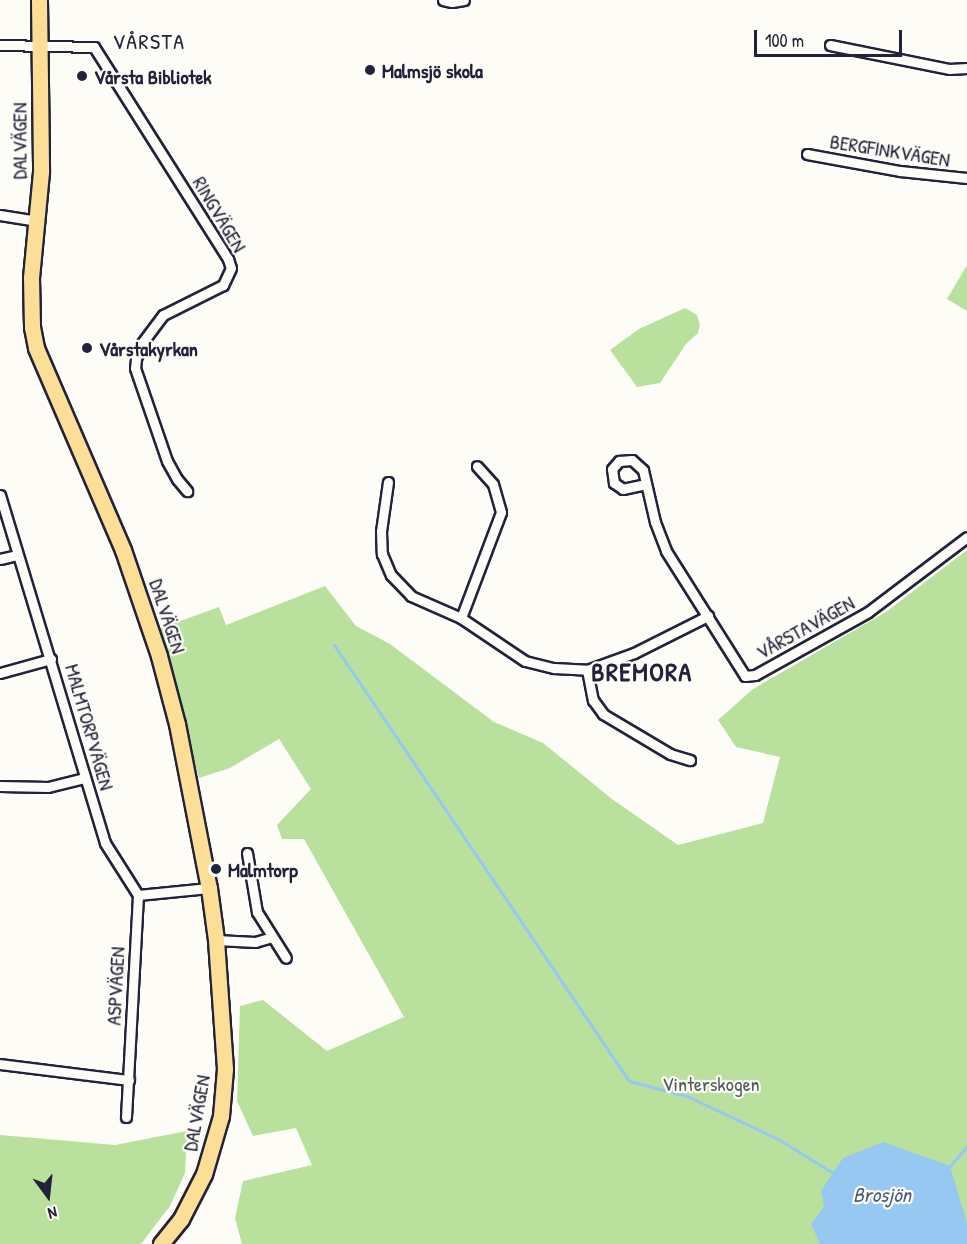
<!DOCTYPE html>
<meta charset="utf-8">
<style>
body{margin:0}
#map{position:relative;width:967px;height:1244px;overflow:hidden;background:#fdfcf7;font-family:"Patrick Hand",sans-serif}
div>[style]{position:absolute}
.green>*{inset:0;background:#b9e19d}
.water>*{inset:0;background:#96c8f2}
.stream>*{height:3px;margin:-1.5px;padding:0 1.5px;transform-origin:1.5px;border-radius:1.5px;background:#96c8f2}
.roads{filter:drop-shadow(2px 0 #22223b) drop-shadow(-2px 0 #22223b) drop-shadow(0 2px #22223b) drop-shadow(0 -2px #22223b)}
.minor>*{height:9px;margin:-4.5px;padding:0 4.5px;transform-origin:4.5px;border-radius:4.5px;background:#fdfcf7}
.primary>*{height:15px;margin:-7.5px;padding:0 7.5px;transform-origin:7.5px;border-radius:7.5px;background:#fcde96}
.dots>*{width:16px;height:16px;translate:-50% -50%;box-sizing:border-box;border:3px solid #fdfcf7;border-radius:50%}
span{translate:-50% -50%;white-space:nowrap;text-align:center;line-height:1.15;-webkit-text-stroke:4.5px #fdfcf7;paint-order:stroke}
.poi-label{font-size:20px;color:#22223b;font-weight:700}
.left{translate:0 -50%;text-align:left}
.street-label{font-size:20px;color:#22223b}
.park-label{font-size:20px;color:#4f5b58}
.water-label{font-size:21px;color:#4b5c7b;font-style:italic}
.quarter-label{font-size:22px;color:#22223b;letter-spacing:1.5px}
.district-label{font-size:26px;color:#22223b;font-weight:700;letter-spacing:1.5px}
.north{position:absolute;left:18px;top:1166px;width:60px;height:60px;-webkit-text-stroke:4px #fdfcf7;paint-order:stroke;rotate:165deg;font-size:16px;font-weight:700;line-height:24px;text-align:center;color:#22223b}
.north::after{content:'';display:block;margin:auto;width:21px;height:27px;background:#22223b;clip-path:polygon(50% 0,100% 100%,50% 72%,0 100%)}
.scale{position:absolute;left:754px;top:30px;width:148px;height:27px;box-sizing:border-box;border:3px solid #22223b;border-top:0;padding-left:8px;font-size:18px;line-height:21px;white-space:nowrap;color:#22223b;-webkit-text-stroke:4px #fdfcf7;paint-order:stroke}
</style>
<div id="map">
<div class="green">
<div style="clip-path:polygon(967px 265px,967px 311px,947px 299px)"></div>
<div style="clip-path:polygon(685px 308px,697px 315px,700px 325px,698px 333px,686px 344px,660px 383px,637px 387px,610px 350px,639px 329px)"></div>
<div style="clip-path:polygon(967px 550px,967px 1244px,242px 1244px,235px 1218px,243px 1181px,312px 1165px,296px 1128px,253px 1136px,237px 1101px,240px 1006px,263px 1000px,327px 1051px,404px 1017px,304px 839px,282px 839px,277px 825px,311px 789px,279px 739px,230px 768px,199px 778px,158px 629px,219px 607px,226px 625px,325px 586px,356px 626px,390px 644px,494px 722px,543px 743px,612px 799px,678px 845px,763px 823px,780px 757px,736px 747px,718px 720px,753px 689px,886px 612px)"></div>
<div style="clip-path:polygon(187px 1131px,185px 1173px,170px 1206px,141px 1244px,0 1244px,0 1135px,115px 1145px)"></div>
</div>
<div class="water">
<div style="clip-path:polygon(883px 1142px,950px 1166px,967px 1223px,967px 1244px,820px 1244px,811px 1224px,824px 1207px,821px 1191px,843px 1158px)"></div>
</div>
<div class="stream">
<div style="left:334px;top:645px;width:526px;rotate:55.92deg"></div>
<div style="left:629px;top:1081px;width:60px;rotate:14.5deg"></div>
<div style="left:687px;top:1096px;width:103px;rotate:25.3deg"></div>
<div style="left:780px;top:1140px;width:62px;rotate:31.9deg"></div>
<div style="left:950px;top:1166px;width:26px;rotate:-50deg"></div>
</div>
<div class="roads">
<div class="minor">
<div style="left:443px;top:0;width:9px;rotate:13deg"></div>
<div style="left:452px;top:2px;width:12px;rotate:-9deg"></div>
<div style="left:0;top:45px;width:94px;rotate:1.2deg"></div>
<div style="left:94px;top:47px;width:251px;rotate:57.7deg"></div>
<div style="left:228px;top:259px;width:9px;rotate:72deg"></div>
<div style="left:231px;top:268px;width:19px;rotate:115deg"></div>
<div style="left:223px;top:285px;width:67px;rotate:153.4deg"></div>
<div style="left:163px;top:315px;width:35px;rotate:127deg"></div>
<div style="left:142px;top:343px;width:17px;rotate:111deg"></div>
<div style="left:136px;top:359px;width:9px;rotate:96deg"></div>
<div style="left:135px;top:368px;width:98px;rotate:71deg"></div>
<div style="left:167px;top:461px;width:21px;rotate:61deg"></div>
<div style="left:177px;top:479px;width:16px;rotate:50deg"></div>
<div style="left:830px;top:45px;width:121px;rotate:11.4deg"></div>
<div style="left:949px;top:69px;width:18px;rotate:-3deg"></div>
<div style="left:807px;top:154px;width:95px;rotate:10.4deg"></div>
<div style="left:900px;top:171px;width:67px;rotate:6deg"></div>
<div style="left:0;top:215px;width:38px;rotate:9deg"></div>
<div style="left:388px;top:482px;width:49px;rotate:98.1deg"></div>
<div style="left:381px;top:531px;width:23px;rotate:88deg"></div>
<div style="left:382px;top:554px;width:23px;rotate:67deg"></div>
<div style="left:391px;top:575px;width:29px;rotate:46deg"></div>
<div style="left:411px;top:596px;width:55px;rotate:23.7deg"></div>
<div style="left:461px;top:618px;width:77px;rotate:33.9deg"></div>
<div style="left:525px;top:661px;width:30px;rotate:14deg"></div>
<div style="left:554px;top:668px;width:33px;rotate:3deg"></div>
<div style="left:587px;top:670px;width:50px;rotate:-19.9deg"></div>
<div style="left:634px;top:653px;width:83px;rotate:-26.6deg"></div>
<div style="left:646px;top:484px;width:24px;rotate:168deg"></div>
<div style="left:623px;top:489px;width:11px;rotate:-146deg"></div>
<div style="left:614px;top:483px;width:14px;rotate:-98deg"></div>
<div style="left:612px;top:469px;width:11px;rotate:-49deg"></div>
<div style="left:619px;top:461px;width:13px;rotate:-4deg"></div>
<div style="left:632px;top:460px;width:15px;rotate:42deg"></div>
<div style="left:643px;top:470px;width:53px;rotate:77deg"></div>
<div style="left:655px;top:522px;width:31px;rotate:69deg"></div>
<div style="left:666px;top:551px;width:148px;rotate:57.7deg"></div>
<div style="left:745px;top:676px;width:10px;rotate:-6deg"></div>
<div style="left:755px;top:675px;width:129px;rotate:-29.1deg"></div>
<div style="left:868px;top:612px;width:124px;rotate:-37.1deg"></div>
<div style="left:0;top:495px;width:363px;rotate:73.2deg"></div>
<div style="left:105px;top:843px;width:62px;rotate:57.6deg"></div>
<div style="left:138px;top:895px;width:71px;rotate:-5.6deg"></div>
<div style="left:0;top:559px;width:18px;rotate:-13deg"></div>
<div style="left:461px;top:618px;width:113px;rotate:-69.3deg"></div>
<div style="left:501px;top:512px;width:29px;rotate:-106deg"></div>
<div style="left:493px;top:484px;width:24px;rotate:-132deg"></div>
<div style="left:587px;top:670px;width:31px;rotate:79deg"></div>
<div style="left:593px;top:700px;width:17px;rotate:54deg"></div>
<div style="left:603px;top:714px;width:78px;rotate:30.8deg"></div>
<div style="left:670px;top:754px;width:21px;rotate:17deg"></div>
<div style="left:0;top:673px;width:53px;rotate:-15.4deg"></div>
<div style="left:0;top:786px;width:48px;rotate:1.2deg"></div>
<div style="left:48px;top:787px;width:38px;rotate:-14deg"></div>
<div style="left:247px;top:853px;width:60px;rotate:80.4deg"></div>
<div style="left:257px;top:912px;width:54px;rotate:57.8deg"></div>
<div style="left:216px;top:940px;width:39px;rotate:3deg"></div>
<div style="left:255px;top:942px;width:18px;rotate:-16deg"></div>
<div style="left:0;top:1064px;width:130px;rotate:7.1deg"></div>
<div style="left:126px;top:1117px;width:222px;rotate:-86.9deg"></div>
</div>
<div class="primary">
<div style="left:39px;top:0;width:172px;rotate:89.3deg"></div>
<div style="left:41px;top:172px;width:106px;rotate:95.4deg"></div>
<div style="left:31px;top:278px;width:49px;rotate:88.8deg"></div>
<div style="left:32px;top:327px;width:21px;rotate:79deg"></div>
<div style="left:36px;top:348px;width:220px;rotate:66.7deg"></div>
<div style="left:123px;top:550px;width:112px;rotate:71.2deg"></div>
<div style="left:159px;top:656px;width:70px;rotate:75.2deg"></div>
<div style="left:177px;top:724px;width:167px;rotate:79deg"></div>
<div style="left:209px;top:888px;width:52px;rotate:82.3deg"></div>
<div style="left:216px;top:940px;width:129px;rotate:86deg"></div>
<div style="left:225px;top:1069px;width:47px;rotate:94.9deg"></div>
<div style="left:221px;top:1116px;width:60px;rotate:106.3deg"></div>
<div style="left:204px;top:1174px;width:51px;rotate:117.1deg"></div>
<div style="left:181px;top:1219px;width:32px;rotate:129deg"></div>
</div>
</div>
<div class="dots">
<div style="left:370px;top:70px;background:#22223b"></div>
<div style="left:82px;top:76px;background:#22223b"></div>
<div style="left:87px;top:348px;background:#22223b"></div>
<div style="left:216px;top:869px;background:#22223b"></div>
</div>
<div class="poi-label">
<span class="left" style="left:382px;top:70px">Malmsjö skola</span>
<span class="left" style="left:94px;top:76px">Vårsta Bibliotek</span>
<span class="left" style="left:99px;top:348px">Vårstakyrkan</span>
<span class="left" style="left:228px;top:869px">Malmtorp</span>
</div>
<div class="street-label">
<span style="left:19px;top:141px;rotate:-90deg">DALVÄGEN</span>
<span style="left:890px;top:150px;rotate:9deg">BERGFINKVÄGEN</span>
<span style="left:220px;top:214px;rotate:59deg">RINGVÄGEN</span>
<span style="left:168px;top:616px;rotate:72deg">DALVÄGEN</span>
<span style="left:805px;top:627px;rotate:-29deg">VÅRSTAVÄGEN</span>
<span style="left:90px;top:727px;rotate:74deg">MALMTORPVÄGEN</span>
<span style="left:115px;top:986px;rotate:-87deg">ASPVÄGEN</span>
<span style="left:196px;top:1113px;rotate:-80deg">DALVÄGEN</span>
</div>
<div class="park-label">
<span style="left:711px;top:1083px">Vinterskogen</span>
</div>
<div class="water-label">
<span style="left:882px;top:1195px">Brosjön</span>
</div>
<div class="quarter-label">
<span style="left:149px;top:42px">VÅRSTA</span>
</div>
<div class="district-label">
<span style="left:642px;top:672px">BREMORA</span>
</div>
<div class="north">N</div>
<div class="scale">100 m</div>
</div>
